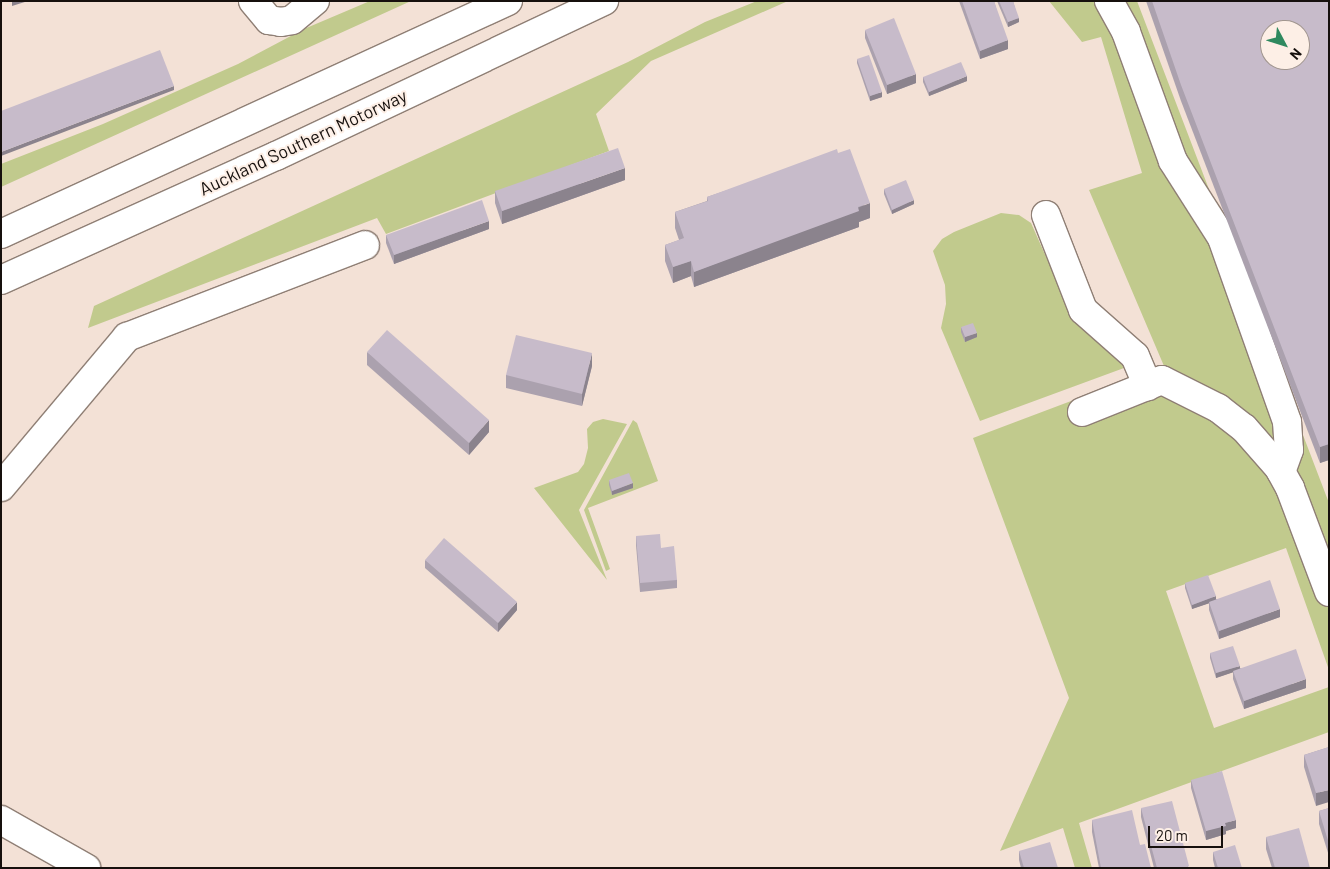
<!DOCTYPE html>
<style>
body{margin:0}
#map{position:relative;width:1330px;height:869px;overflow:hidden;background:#f3e1d6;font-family:Barlow,sans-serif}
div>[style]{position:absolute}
.green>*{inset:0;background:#c1ca8d}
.roads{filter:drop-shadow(1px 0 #8f7f75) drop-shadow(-1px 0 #8f7f75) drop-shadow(0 1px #8f7f75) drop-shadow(0 -1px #8f7f75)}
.minor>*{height:28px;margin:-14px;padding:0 14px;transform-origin:14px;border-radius:14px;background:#fff}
.highway>*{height:28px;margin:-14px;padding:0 14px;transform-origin:14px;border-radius:14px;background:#fff}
.wall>*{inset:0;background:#aba1ae}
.shaded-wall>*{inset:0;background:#8b838d}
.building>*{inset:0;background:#c7bbca}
span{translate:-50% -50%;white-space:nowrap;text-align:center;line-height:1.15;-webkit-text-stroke:4px #fdefe6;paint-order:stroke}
.street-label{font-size:18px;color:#16100d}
.frame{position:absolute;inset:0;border:2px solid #16100d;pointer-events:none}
.north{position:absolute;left:1260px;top:20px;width:50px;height:50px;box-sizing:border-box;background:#fdefe6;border:1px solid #a1968f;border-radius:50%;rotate:130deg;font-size:14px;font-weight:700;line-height:20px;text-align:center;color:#16100d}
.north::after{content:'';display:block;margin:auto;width:18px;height:22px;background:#2f895f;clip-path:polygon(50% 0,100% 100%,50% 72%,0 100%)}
.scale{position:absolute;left:1148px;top:826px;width:75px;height:22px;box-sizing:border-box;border:2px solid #16100d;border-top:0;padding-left:6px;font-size:15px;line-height:18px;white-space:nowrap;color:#16100d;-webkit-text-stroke:4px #fdefe6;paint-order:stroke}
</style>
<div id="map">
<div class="green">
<div style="clip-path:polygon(370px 1px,411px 1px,1px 187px,1px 164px,103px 124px,238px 64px,304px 29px)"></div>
<div style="clip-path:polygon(757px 1px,788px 1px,651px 61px,596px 114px,609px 151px,386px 234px,377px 218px,88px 328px,94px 306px,628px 62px,705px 22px)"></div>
<div style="clip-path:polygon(1049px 1px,1137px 1px,1329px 503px,1329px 670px,1286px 548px,1166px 591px,1214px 728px,1329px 687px,1329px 732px,1079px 823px,1092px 868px,1075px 868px,1063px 828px,1000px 851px,1069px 698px,973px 438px,1164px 366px,1089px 190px,1142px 173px,1101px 37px,1082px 42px)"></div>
<div style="clip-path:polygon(1001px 213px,1019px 215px,1031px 223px,1072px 315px,1115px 354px,1124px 368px,980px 421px,941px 328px,946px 304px,945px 285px,933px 251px,942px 239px,954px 232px)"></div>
<div style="clip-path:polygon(603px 419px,627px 424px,579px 510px,607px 580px,534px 488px,578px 472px,584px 464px,588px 448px,587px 429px,593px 422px)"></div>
<div style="clip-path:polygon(633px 420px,637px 423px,658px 481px,588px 508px,610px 569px,606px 571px,584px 510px)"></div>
</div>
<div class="roads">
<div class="minor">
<div style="left:253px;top:1px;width:25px;rotate:50deg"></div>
<div style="left:269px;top:20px;width:12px;rotate:9deg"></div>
<div style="left:281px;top:22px;width:11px;rotate:-10deg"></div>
<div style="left:292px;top:20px;width:30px;rotate:-40deg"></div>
<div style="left:1109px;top:1px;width:35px;rotate:61deg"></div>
<div style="left:1126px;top:32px;width:137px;rotate:70deg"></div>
<div style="left:1173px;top:161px;width:91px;rotate:57.5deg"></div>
<div style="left:1222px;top:238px;width:195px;rotate:70.5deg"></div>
<div style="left:1287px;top:422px;width:28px;rotate:86deg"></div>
<div style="left:1289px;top:450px;width:23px;rotate:110deg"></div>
<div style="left:1046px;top:215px;width:102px;rotate:68.7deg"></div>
<div style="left:1083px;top:310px;width:69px;rotate:41.5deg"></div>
<div style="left:1135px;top:356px;width:33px;rotate:67deg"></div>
<div style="left:1082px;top:412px;width:86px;rotate:-21.8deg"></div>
<div style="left:1162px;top:380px;width:63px;rotate:26.6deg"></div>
<div style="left:1218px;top:408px;width:33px;rotate:38deg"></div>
<div style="left:1244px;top:428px;width:53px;rotate:48.8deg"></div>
<div style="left:1279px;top:468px;width:23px;rotate:61deg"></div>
<div style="left:1290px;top:488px;width:111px;rotate:69.4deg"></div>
<div style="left:1px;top:487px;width:196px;rotate:-50deg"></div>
<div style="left:127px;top:337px;width:255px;rotate:-21.1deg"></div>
<div style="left:1px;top:820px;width:98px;rotate:29.5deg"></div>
</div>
<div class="highway">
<div style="left:1px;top:234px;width:558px;rotate:-24.68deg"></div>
<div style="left:1px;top:280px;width:302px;rotate:-24.3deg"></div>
<div style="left:276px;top:156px;width:363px;rotate:-25.3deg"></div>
</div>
</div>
<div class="wall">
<div style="clip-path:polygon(959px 1px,994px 1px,1008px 49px,980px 59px)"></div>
<div style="clip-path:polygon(997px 1px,1013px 1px,1019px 22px,1008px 27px)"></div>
<div style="clip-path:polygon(1146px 1px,1329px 1px,1329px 460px,1320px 463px,1181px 101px)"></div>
<div style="clip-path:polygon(865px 30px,916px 83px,887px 94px,865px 38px)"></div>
<div style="clip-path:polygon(857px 59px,882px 97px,870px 101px,857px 63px)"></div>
<div style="clip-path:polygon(923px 77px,967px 81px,929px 96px,923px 82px)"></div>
<div style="clip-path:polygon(838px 153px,870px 218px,859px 222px,859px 227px,694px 287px,691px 276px,673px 283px,665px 261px,665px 245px,679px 240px,675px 228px,675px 212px,707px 201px,707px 197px)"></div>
<div style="clip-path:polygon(625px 180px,502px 224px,495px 203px,495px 191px)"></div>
<div style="clip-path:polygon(884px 189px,914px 204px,892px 214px,884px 194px)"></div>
<div style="clip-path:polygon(489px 229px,394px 264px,386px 243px,386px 235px)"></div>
<div style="clip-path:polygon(961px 327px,977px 337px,965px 342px,961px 332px)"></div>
<div style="clip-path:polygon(367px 352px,489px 432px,469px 455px,367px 365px)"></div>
<div style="clip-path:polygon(592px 366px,582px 406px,506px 388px,506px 375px)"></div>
<div style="clip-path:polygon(609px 480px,633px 488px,612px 495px,609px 485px)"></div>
<div style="clip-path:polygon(636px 536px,677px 580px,677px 588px,640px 592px,636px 545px)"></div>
<div style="clip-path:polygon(425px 560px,517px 610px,498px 632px,425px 568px)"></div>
<div style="clip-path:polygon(1185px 583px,1216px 599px,1280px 617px,1219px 639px,1209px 610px,1209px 603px,1192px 609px,1185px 588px)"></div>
<div style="clip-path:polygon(1210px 653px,1240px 668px,1306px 688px,1244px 709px,1233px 679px,1233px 672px,1216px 678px,1210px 658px)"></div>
<div style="clip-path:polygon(1329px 747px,1316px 806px,1304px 767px,1304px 755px)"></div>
<div style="clip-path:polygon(1191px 780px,1236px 828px,1226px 831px,1226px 834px,1206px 840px,1191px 788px)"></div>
<div style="clip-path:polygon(1141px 808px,1189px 868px,1154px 868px,1141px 817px)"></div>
<div style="clip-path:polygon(1329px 808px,1329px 856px,1319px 824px,1319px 811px)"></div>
<div style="clip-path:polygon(1092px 820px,1140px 845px,1151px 868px,1099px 868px,1092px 832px)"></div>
<div style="clip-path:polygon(1266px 837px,1310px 868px,1272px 868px,1266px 849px)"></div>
<div style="clip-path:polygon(1019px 851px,1058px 868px,1021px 868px,1019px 860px)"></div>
<div style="clip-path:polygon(1213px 852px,1242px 868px,1215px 868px,1213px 860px)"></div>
</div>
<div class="shaded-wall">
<div style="clip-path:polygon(12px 1px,28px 1px,12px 6px)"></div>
<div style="clip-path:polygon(1019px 18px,1019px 22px,1008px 27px,1008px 22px)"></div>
<div style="clip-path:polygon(1008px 40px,1008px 49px,980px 59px,980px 51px)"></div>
<div style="clip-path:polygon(916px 74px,916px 83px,887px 94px,887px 85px)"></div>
<div style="clip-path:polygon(967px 76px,967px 81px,929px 96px,929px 92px)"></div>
<div style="clip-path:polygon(174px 86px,174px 90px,1px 156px,1px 152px)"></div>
<div style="clip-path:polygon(882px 92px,882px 97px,870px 101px,870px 96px)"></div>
<div style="clip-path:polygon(625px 168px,625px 180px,502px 224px,502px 211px)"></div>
<div style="clip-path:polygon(914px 200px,914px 204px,892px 214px,892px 210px)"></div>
<div style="clip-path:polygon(870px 203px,870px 218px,859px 222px,859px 227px,694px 287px,694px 272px)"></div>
<div style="clip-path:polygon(489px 221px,489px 229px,394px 264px,394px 255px)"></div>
<div style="clip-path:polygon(691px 261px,691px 276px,673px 283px,673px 267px)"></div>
<div style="clip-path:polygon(977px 333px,977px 337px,965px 342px,965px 337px)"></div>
<div style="clip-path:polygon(592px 353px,592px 366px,582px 406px,582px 394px)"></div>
<div style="clip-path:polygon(489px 420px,489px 432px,469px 455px,469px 443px)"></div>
<div style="clip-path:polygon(1329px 444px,1329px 460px,1320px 463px,1320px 447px)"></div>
<div style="clip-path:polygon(633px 483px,633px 488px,612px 495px,612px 491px)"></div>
<div style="clip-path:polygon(1216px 596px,1216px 601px,1192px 609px,1192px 605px)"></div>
<div style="clip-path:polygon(517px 602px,517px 610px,498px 632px,498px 623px)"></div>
<div style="clip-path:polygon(1280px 609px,1280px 617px,1219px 639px,1219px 631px)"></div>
<div style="clip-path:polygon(1240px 666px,1240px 670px,1216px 678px,1216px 673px)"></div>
<div style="clip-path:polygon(1306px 679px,1306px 688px,1244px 709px,1244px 701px)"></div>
<div style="clip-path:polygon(1329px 790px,1329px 802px,1316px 806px,1316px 793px)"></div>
<div style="clip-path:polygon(1236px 820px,1236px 828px,1226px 831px,1226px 834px,1206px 840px,1206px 831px,1225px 823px)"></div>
</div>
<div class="building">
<div style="clip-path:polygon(962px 1px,994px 1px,1008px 40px,980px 51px)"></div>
<div style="clip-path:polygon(999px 1px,1013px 1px,1019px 18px,1008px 22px)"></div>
<div style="clip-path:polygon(evenodd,1152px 1px,1329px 1px,1329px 444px,1320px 447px,1181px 85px,1152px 1px,1270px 30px,1300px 30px,1300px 60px,1270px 60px,1270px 30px)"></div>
<div style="clip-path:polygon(894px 18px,916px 74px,887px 85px,865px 30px)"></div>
<div style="clip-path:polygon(160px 50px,174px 86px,1px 152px,1px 111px)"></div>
<div style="clip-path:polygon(869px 55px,882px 92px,870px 96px,857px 59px)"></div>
<div style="clip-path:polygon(961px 62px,967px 76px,929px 92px,923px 77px)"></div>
<div style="clip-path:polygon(618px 148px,625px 168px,502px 211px,495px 191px)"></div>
<div style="clip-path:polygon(837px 149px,838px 153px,850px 149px,870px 203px,858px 207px,859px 211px,694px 272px,691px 261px,673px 267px,665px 245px,684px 238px,675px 212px,708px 201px,707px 197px)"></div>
<div style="clip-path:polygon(906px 180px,914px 200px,892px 210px,884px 189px)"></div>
<div style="clip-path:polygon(482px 200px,489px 221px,394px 255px,386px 235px)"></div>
<div style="clip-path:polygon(973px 323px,977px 333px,965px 337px,961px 327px)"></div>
<div style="clip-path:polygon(387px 330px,489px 420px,469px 443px,367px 352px)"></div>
<div style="clip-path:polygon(516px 335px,592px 353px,582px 394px,506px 375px)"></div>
<div style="clip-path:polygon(629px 473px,633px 483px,612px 491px,609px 480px)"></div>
<div style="clip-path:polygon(660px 534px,661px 548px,674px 546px,677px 580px,640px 583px,636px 536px)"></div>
<div style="clip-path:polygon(444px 538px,517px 602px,498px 623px,425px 560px)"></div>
<div style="clip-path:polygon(1208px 575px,1216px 596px,1192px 605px,1185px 583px)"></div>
<div style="clip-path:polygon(1270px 580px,1280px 609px,1219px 631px,1209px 602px)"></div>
<div style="clip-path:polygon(1233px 646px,1240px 666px,1216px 673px,1210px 653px)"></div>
<div style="clip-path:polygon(1296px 649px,1306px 679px,1244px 701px,1233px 671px)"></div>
<div style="clip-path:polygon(1329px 747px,1329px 790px,1316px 793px,1304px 755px)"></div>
<div style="clip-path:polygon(1222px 771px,1236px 820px,1225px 823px,1226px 826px,1206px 831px,1191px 780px)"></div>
<div style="clip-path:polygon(1172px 801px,1189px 866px,1185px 868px,1157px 868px,1141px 808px)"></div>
<div style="clip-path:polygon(1329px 808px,1329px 844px,1319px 811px)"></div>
<div style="clip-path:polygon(1132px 810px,1140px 845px,1145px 844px,1151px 868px,1101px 868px,1092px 820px)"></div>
<div style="clip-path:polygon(1299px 828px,1310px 868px,1275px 868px,1266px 837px)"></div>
<div style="clip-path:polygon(1050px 842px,1058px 868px,1024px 868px,1019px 851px)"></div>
<div style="clip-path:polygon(1235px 845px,1242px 868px,1218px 868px,1213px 852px)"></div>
</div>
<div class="street-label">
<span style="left:303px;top:142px;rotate:-25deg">Auckland Southern Motorway</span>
</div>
<div class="frame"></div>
<div class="north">N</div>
<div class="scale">20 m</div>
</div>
